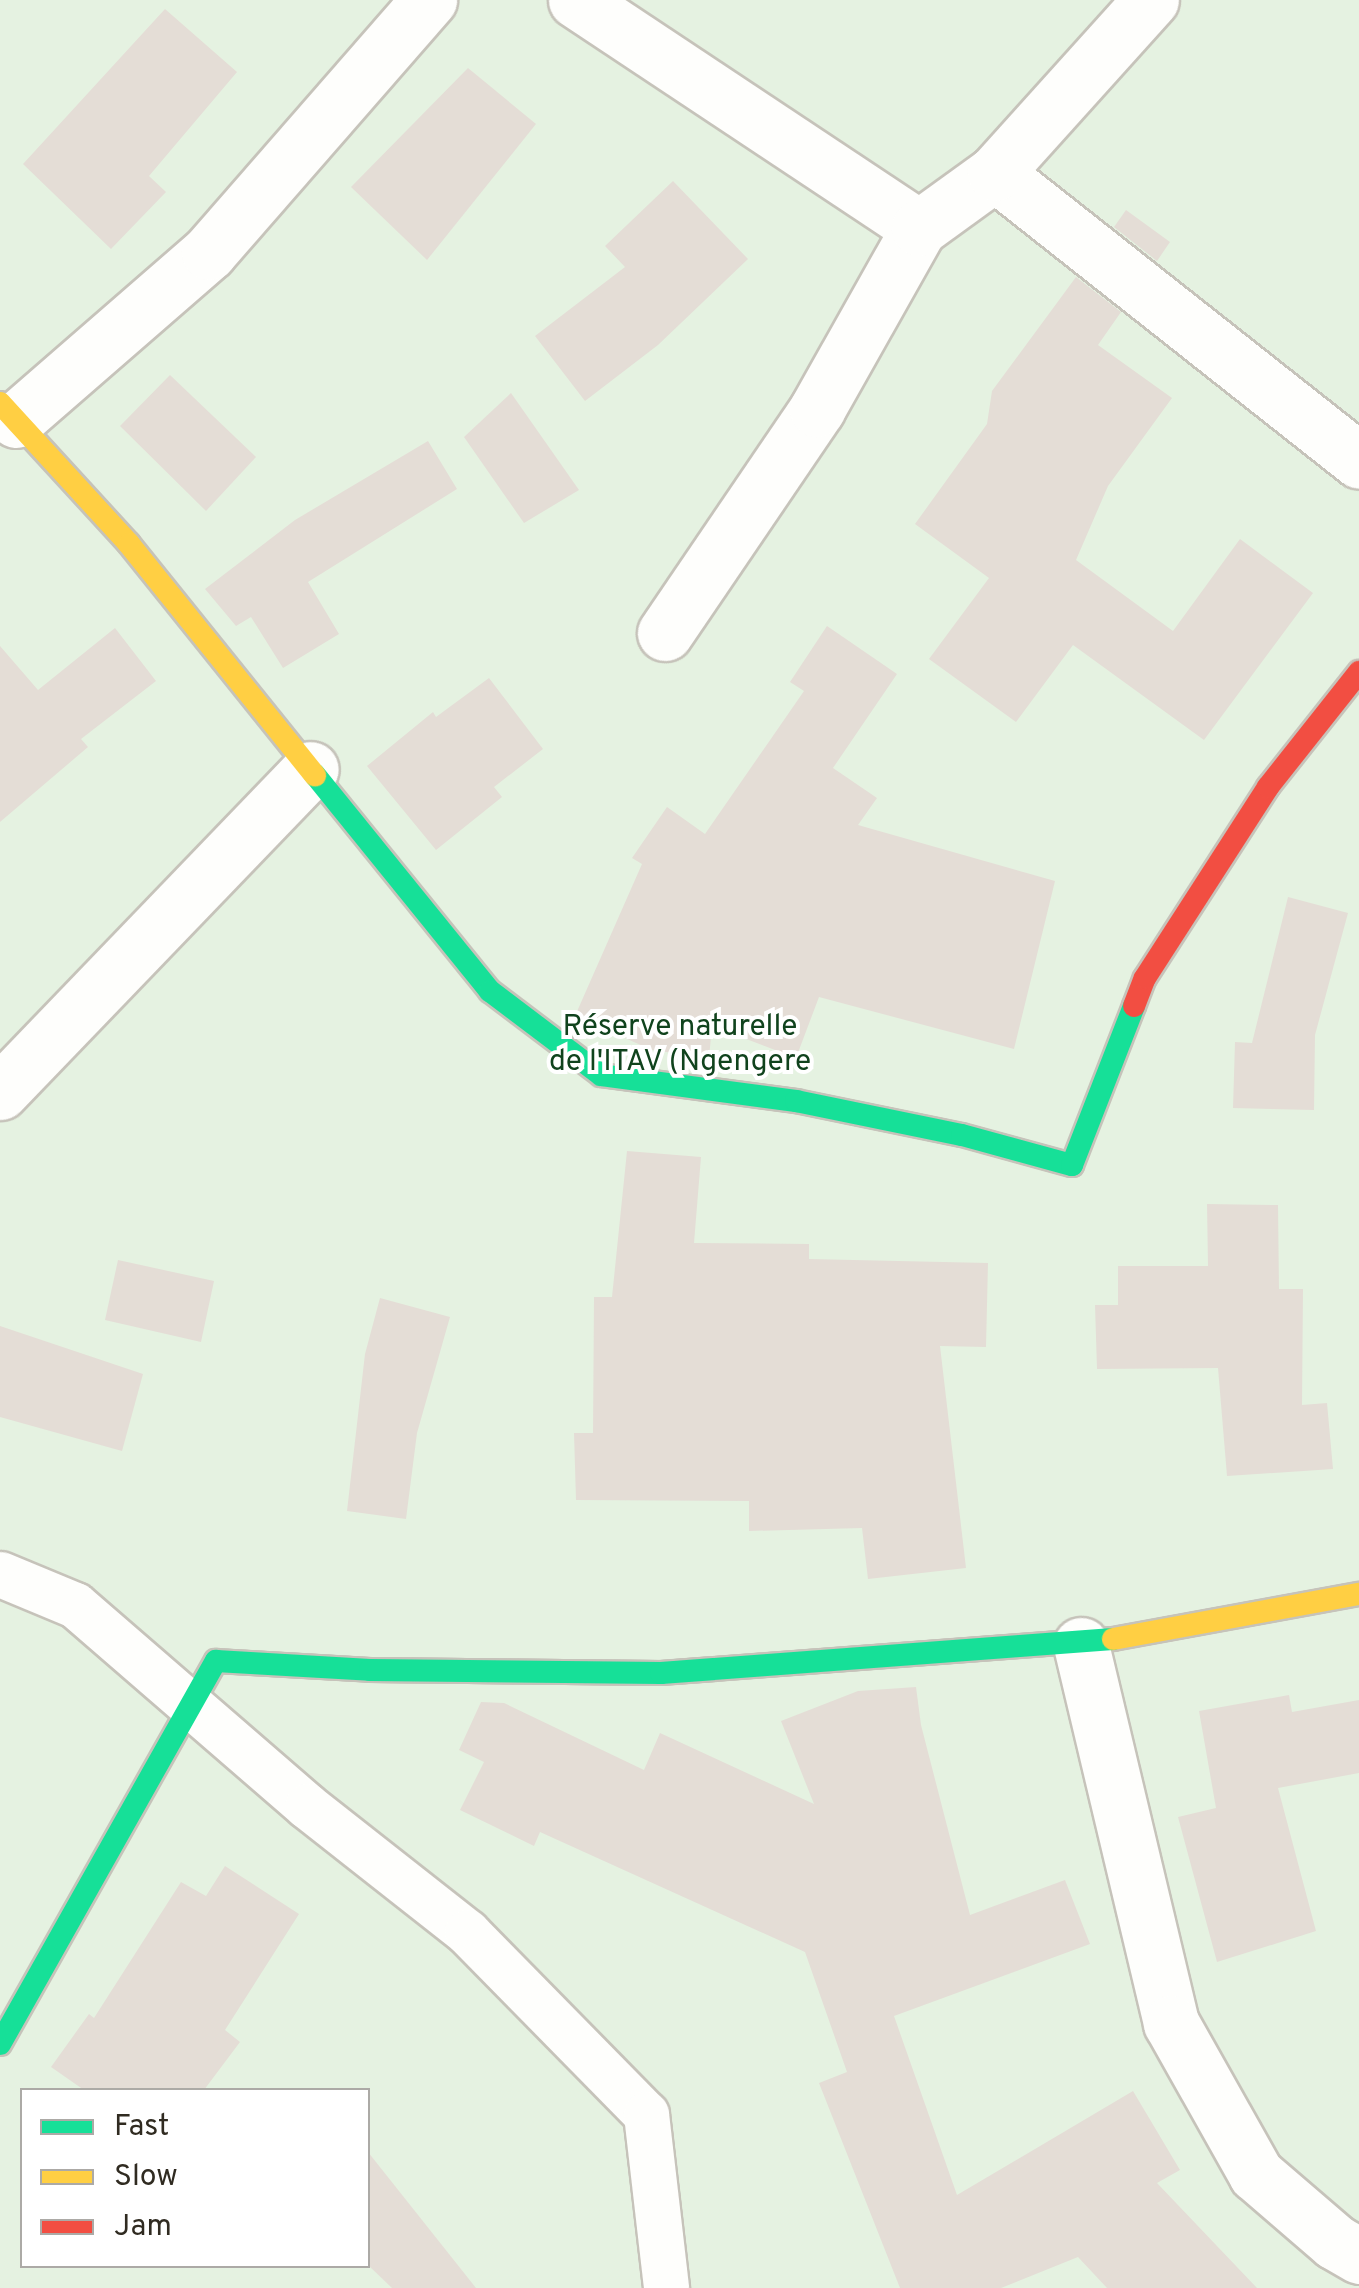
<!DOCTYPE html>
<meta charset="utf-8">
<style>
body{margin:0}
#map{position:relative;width:1359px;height:2288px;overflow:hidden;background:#f9f6ed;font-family:Overpass,sans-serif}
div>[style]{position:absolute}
.green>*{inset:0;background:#e5f2e1}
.building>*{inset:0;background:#e4ddd6}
.roads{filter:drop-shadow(2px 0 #c6c3ba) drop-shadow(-2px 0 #c6c3ba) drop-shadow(0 2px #c6c3ba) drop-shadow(0 -2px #c6c3ba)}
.lane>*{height:45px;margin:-22.5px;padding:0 22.5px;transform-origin:22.5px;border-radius:22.5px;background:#fefefc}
.street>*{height:55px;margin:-27.5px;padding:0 27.5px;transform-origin:27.5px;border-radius:27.5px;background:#fefefc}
.fast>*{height:22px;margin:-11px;padding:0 11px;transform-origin:11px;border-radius:11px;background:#16e098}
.slow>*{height:22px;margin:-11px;padding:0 11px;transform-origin:11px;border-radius:11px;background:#ffcf43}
.jam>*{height:22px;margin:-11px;padding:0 11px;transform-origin:11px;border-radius:11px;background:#f24e42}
span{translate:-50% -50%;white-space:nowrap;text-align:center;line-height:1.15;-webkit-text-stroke:8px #fff;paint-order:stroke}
.park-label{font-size:30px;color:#10431d}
.legend{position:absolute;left:20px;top:2088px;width:350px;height:180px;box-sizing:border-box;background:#fff;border:2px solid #acaaa6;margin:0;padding:12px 18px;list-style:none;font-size:30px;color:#302b21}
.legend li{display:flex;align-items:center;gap:20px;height:50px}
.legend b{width:50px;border:2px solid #acaaa6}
</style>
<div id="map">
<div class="green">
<div style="clip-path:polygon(evenodd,0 0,1359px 0,1359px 2288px,0 2288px,0 0,22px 2090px,368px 2090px,368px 2266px,22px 2266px,22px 2090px)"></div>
</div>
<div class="building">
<div style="clip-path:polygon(165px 9px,237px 72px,149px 176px,166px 192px,111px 249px,23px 164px)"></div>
<div style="clip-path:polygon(468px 68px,536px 124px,427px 260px,351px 187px)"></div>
<div style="clip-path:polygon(673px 181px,748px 259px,658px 345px,585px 401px,535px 336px,625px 267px,605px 246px)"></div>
<div style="clip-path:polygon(1126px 210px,1170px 242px,1157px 261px,1114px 227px)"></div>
<div style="clip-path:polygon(1076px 277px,1121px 312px,1098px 345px,1172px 398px,1108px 486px,1076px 560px,1173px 631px,1240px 539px,1313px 593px,1204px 740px,1073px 645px,1016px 722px,929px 659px,989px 578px,915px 524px,987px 424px,992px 391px)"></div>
<div style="clip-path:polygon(170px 375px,256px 457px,206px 511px,120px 426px)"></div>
<div style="clip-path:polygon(511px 393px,579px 490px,524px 523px,464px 437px)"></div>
<div style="clip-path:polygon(428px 441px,457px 489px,308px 582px,339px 634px,283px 668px,251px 617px,236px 626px,205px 589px,295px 520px)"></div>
<div style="clip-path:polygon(827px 626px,897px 674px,833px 768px,877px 798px,858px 825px,1055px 881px,1014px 1049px,819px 997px,796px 1058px,712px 1026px,709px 1058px,652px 1050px,575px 1016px,642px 864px,632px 858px,667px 807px,705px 834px,804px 691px,790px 682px)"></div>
<div style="clip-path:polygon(115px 628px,156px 681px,81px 739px,88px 747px,0 822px,0 646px,38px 690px)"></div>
<div style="clip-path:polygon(489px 678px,543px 749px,494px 787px,502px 797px,436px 850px,367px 766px,433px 712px,436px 717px)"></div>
<div style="clip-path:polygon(1288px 897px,1348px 913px,1315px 1035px,1314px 1110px,1233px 1108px,1235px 1042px,1252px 1043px)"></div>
<div style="clip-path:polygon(627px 1151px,701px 1157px,694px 1243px,809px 1244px,809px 1259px,988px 1263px,986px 1347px,940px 1346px,966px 1568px,868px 1579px,862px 1528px,749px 1531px,749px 1501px,576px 1500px,574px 1433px,593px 1433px,594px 1297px,612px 1297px)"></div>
<div style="clip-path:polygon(1207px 1204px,1278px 1205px,1279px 1289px,1303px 1289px,1302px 1405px,1327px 1403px,1333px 1469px,1227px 1476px,1218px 1368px,1097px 1369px,1095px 1305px,1118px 1305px,1118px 1266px,1208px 1266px)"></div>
<div style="clip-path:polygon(118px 1260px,214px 1281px,201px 1342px,105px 1320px)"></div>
<div style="clip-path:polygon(380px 1298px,450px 1317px,417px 1433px,406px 1519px,347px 1511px,365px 1354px)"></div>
<div style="clip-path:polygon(0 1326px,143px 1374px,122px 1451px,0 1417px)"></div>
<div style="clip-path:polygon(916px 1687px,921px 1725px,970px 1915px,1065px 1880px,1090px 1944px,894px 2016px,957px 2195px,1133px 2091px,1180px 2170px,1157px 2183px,1257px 2288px,1107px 2288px,1078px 2257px,1001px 2288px,900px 2288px,819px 2083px,847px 2072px,805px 1952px,540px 1832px,534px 1846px,460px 1810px,484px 1762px,459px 1750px,481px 1702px,504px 1703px,644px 1770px,660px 1733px,814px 1804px,781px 1721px,858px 1691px)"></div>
<div style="clip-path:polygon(1289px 1695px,1292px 1712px,1359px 1700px,1359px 1773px,1278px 1788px,1316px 1931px,1217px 1962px,1178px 1817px,1216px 1808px,1199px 1711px)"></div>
<div style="clip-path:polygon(225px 1866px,299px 1914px,225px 2030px,240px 2042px,204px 2090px,84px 2090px,51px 2067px,89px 2014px,94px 2018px,181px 1882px,206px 1896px)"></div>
<div style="clip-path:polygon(368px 2152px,476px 2288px,392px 2288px,368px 2265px)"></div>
</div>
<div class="roads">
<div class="lane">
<div style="left:0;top:1574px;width:81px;rotate:22.5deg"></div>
<div style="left:75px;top:1605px;width:307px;rotate:40.9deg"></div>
<div style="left:307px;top:1806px;width:204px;rotate:38.2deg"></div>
<div style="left:467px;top:1932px;width:255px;rotate:45.5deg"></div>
<div style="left:646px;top:2114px;width:175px;rotate:83.4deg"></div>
</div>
<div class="street">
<div style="left:576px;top:0;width:412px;rotate:33.6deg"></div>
<div style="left:995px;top:173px;width:464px;rotate:38.3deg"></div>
<div style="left:16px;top:420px;width:256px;rotate:-41deg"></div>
<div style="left:209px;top:252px;width:335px;rotate:-48.9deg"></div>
<div style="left:665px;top:633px;width:271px;rotate:-55.8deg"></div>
<div style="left:817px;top:409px;width:208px;rotate:-60.6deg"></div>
<div style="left:919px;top:228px;width:94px;rotate:-35.9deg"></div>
<div style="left:995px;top:173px;width:233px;rotate:-48deg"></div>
<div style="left:0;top:1092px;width:448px;rotate:-46.1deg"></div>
<div style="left:1081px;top:1645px;width:389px;rotate:76.6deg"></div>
<div style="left:1171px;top:2023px;width:173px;rotate:60.6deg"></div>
<div style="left:1256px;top:2174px;width:104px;rotate:40.7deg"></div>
<div style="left:1335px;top:2242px;width:28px;rotate:30deg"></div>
</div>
<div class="fast">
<div style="left:315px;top:775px;width:278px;rotate:51deg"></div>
<div style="left:490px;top:991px;width:139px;rotate:37.1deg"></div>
<div style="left:601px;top:1075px;width:197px;rotate:7.6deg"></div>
<div style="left:796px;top:1101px;width:169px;rotate:11.6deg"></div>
<div style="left:962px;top:1135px;width:114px;rotate:15.3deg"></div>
<div style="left:1072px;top:1165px;width:171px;rotate:-68.7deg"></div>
<div style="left:0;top:2044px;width:440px;rotate:-60.6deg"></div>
<div style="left:216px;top:1661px;width:154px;rotate:3.3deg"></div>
<div style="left:370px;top:1670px;width:291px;rotate:0.6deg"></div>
<div style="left:661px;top:1673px;width:453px;rotate:-4.3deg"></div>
</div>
<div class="slow">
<div style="left:0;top:403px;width:191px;rotate:47.5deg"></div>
<div style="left:129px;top:544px;width:297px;rotate:51.2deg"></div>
<div style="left:1113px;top:1639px;width:250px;rotate:-10.4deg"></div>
</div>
<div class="jam">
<div style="left:1134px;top:1006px;width:30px;rotate:-69deg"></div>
<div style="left:1145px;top:978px;width:227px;rotate:-57.2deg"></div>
<div style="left:1268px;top:787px;width:147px;rotate:-51.6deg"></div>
</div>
</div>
<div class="park-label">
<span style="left:680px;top:1045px">Réserve naturelle<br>de l'ITAV (Ngengere</span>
</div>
<ul class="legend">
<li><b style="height:12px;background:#16e098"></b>Fast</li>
<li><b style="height:12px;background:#ffcf43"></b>Slow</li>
<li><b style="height:12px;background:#f24e42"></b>Jam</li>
</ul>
</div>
